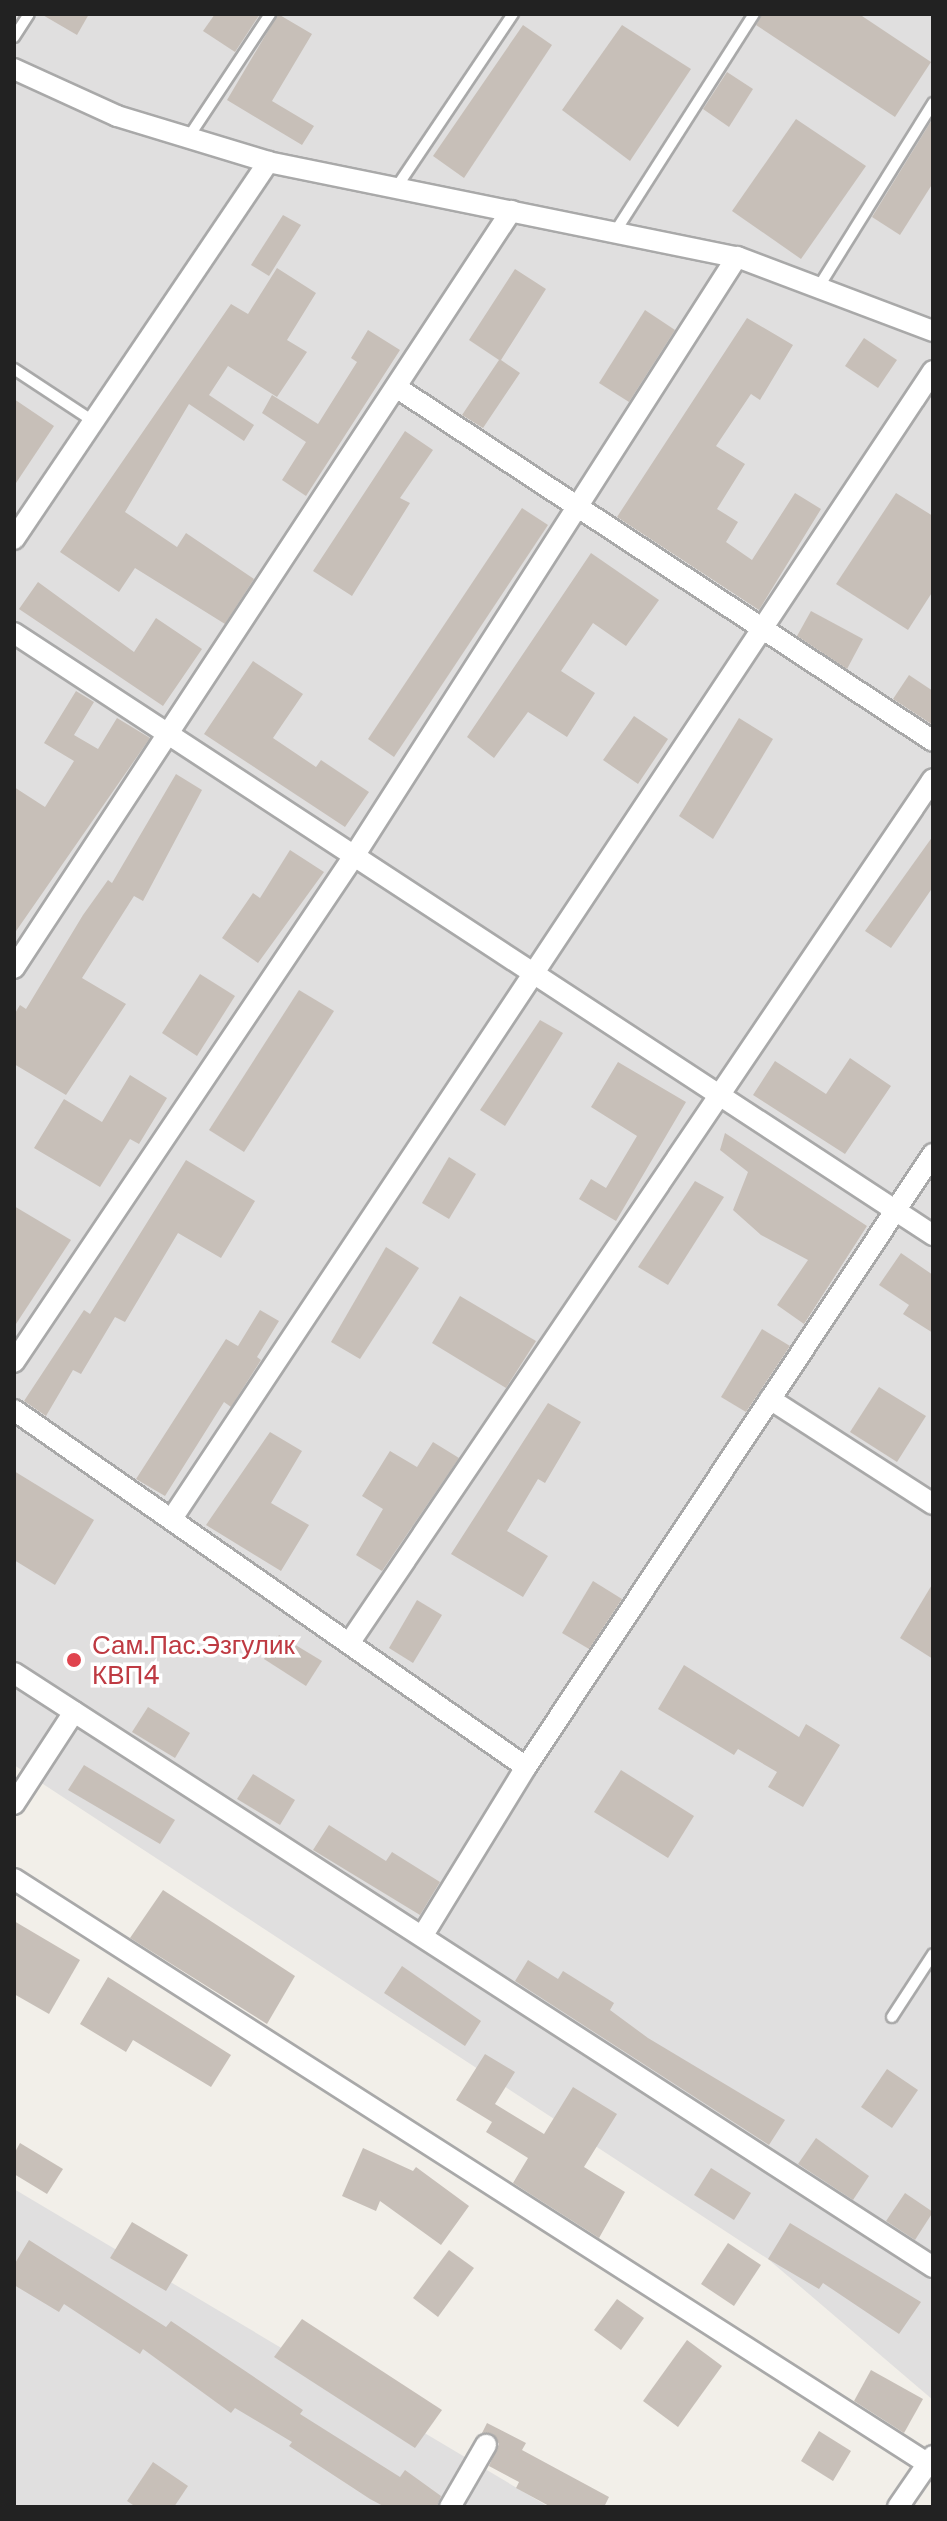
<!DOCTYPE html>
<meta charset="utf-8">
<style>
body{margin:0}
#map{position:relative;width:947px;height:2521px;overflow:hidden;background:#f2efe9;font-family:"Public Sans",sans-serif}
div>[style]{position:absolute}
.residential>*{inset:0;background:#e0dfdf}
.building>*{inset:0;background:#c7bfb8}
.roads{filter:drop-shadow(2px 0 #a9a9a9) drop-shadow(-2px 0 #a9a9a9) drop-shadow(0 2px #a9a9a9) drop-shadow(0 -2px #a9a9a9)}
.lane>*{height:10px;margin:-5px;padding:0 5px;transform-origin:5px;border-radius:5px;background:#fff}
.street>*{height:20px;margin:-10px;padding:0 10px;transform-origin:10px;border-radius:10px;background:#fff}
.dots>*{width:22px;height:22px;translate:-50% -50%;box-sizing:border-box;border:4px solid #fff;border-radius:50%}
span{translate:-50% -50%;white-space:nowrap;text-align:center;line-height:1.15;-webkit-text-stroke:7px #fff;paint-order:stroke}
.health-label{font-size:26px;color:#be3a42}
.left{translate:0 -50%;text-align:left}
.frame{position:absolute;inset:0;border:16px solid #222;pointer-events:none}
</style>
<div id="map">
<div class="residential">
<div style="clip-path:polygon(14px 14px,933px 14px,933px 2400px,768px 2259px,14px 1765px)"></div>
<div style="clip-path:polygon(14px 2189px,549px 2507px,14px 2507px)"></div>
</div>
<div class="building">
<div style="clip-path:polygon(41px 14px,89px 14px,77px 35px)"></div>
<div style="clip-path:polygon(215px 14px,260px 14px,235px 52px,203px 31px)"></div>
<div style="clip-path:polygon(278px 14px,312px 34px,272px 101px,314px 126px,302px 145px,227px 100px)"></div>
<div style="clip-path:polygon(762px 14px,859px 14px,931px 62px,895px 117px,756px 25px)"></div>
<div style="clip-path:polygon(523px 25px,552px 45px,464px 178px,433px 156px)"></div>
<div style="clip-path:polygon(622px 25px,691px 69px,630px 161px,562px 110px)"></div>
<div style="clip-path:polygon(727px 72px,753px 89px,729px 127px,703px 109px)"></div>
<div style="clip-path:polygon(933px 118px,933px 183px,900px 235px,872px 217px)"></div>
<div style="clip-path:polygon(796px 119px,866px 166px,801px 259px,732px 211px)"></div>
<div style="clip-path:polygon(283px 215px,301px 225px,269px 276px,251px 265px)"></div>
<div style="clip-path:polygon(277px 268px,316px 293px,287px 340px,307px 352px,277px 397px,228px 366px,209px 395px,254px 425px,244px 441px,189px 404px,125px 512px,177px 547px,186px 533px,254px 579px,225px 624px,135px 568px,119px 592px,60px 552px,231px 304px,248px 314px)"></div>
<div style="clip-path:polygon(515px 269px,546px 289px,501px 360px,520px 373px,483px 428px,462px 415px,499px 360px,469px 340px)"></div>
<div style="clip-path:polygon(645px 310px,675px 330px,629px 402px,599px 383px)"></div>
<div style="clip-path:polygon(747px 318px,793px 345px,760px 400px,751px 394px,716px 446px,745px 464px,717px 509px,738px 522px,726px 542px,752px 560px,795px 493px,821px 509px,759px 610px,617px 517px)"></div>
<div style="clip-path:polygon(368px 330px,400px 350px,306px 496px,282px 480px,306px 442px,262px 413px,272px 395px,318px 424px,357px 362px,351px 358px)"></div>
<div style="clip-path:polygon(864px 338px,897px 360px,878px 388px,845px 366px)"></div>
<div style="clip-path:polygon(14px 399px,54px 426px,14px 486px)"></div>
<div style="clip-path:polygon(405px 431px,433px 450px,400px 498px,410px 503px,352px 596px,313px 571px)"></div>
<div style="clip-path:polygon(896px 493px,933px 516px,933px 591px,908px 630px,836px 584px)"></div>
<div style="clip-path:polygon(522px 508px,548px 525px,394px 757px,368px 739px)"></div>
<div style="clip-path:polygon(591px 553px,659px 600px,626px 646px,593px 623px,561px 671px,595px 693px,567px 737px,528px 712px,494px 758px,467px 737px)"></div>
<div style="clip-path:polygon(38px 582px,134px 652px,156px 618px,202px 649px,163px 706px,19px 609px)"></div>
<div style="clip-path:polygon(811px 611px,863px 639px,847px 669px,797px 636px)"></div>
<div style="clip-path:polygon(253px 661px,303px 694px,273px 738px,316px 767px,321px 760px,369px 792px,345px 827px,204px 734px)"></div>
<div style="clip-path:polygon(909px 675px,933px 691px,933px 725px,893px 699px)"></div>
<div style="clip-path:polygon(76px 691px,94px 702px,74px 735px,98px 749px,117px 718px,150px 738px,14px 934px,14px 787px,45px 807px,74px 761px,44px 743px)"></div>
<div style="clip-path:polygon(634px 716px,668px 739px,638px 784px,603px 760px)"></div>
<div style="clip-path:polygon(739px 718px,773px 739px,713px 839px,679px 816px)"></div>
<div style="clip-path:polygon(176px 774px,202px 790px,143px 901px,134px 896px,82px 978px,126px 1004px,66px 1095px,14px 1064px,14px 1015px,20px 1005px,26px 1009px,83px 915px,108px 880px,112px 883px)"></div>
<div style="clip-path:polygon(933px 836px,933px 887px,891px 948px,865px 931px)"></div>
<div style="clip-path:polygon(290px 850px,324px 872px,258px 963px,222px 938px,253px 893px,260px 898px)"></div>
<div style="clip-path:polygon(200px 974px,235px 996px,197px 1056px,162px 1033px)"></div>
<div style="clip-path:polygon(299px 990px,334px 1011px,244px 1152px,209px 1130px)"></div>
<div style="clip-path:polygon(540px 1020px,563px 1033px,505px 1126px,480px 1110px)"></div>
<div style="clip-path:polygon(850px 1058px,891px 1086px,845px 1154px,753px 1095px,775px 1061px,826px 1094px)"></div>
<div style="clip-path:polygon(618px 1062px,686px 1102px,616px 1221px,579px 1199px,591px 1179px,606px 1188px,637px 1136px,591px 1107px)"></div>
<div style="clip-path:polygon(130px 1075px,167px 1098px,139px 1144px,130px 1139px,100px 1187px,34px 1148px,64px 1099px,102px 1122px)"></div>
<div style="clip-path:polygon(725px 1133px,867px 1226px,804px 1324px,777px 1305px,808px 1260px,761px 1235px,733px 1210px,748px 1172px,720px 1150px)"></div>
<div style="clip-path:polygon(449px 1157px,476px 1174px,449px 1219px,422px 1203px)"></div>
<div style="clip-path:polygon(186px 1160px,255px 1201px,221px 1258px,178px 1233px,125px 1322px,115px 1317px,81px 1374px,73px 1370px,46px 1416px,24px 1401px,84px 1310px,90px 1314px)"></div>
<div style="clip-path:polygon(695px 1181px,724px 1197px,668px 1285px,638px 1267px)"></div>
<div style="clip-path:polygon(14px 1206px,71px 1240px,14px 1327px)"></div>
<div style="clip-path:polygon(386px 1247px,419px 1268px,360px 1359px,331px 1342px)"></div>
<div style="clip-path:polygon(901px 1253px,933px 1275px,933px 1333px,903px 1314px,909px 1305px,879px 1285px)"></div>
<div style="clip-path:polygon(460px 1296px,536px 1341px,506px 1388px,432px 1343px)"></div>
<div style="clip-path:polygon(260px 1310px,279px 1321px,257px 1357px,261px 1360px,231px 1407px,224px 1402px,165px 1496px,136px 1479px,226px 1339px,238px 1346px)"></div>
<div style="clip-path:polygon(762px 1329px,790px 1346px,746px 1412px,721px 1397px)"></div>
<div style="clip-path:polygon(879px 1387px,926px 1416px,897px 1462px,850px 1432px)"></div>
<div style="clip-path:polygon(548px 1403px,581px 1422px,545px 1483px,538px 1479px,507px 1531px,548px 1556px,523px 1597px,451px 1554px)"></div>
<div style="clip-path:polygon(270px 1432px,302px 1451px,271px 1503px,309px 1525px,281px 1571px,206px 1525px)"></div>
<div style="clip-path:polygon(433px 1442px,459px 1458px,382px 1571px,356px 1555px,383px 1509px,362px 1496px,390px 1451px,417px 1467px)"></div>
<div style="clip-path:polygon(14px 1471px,94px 1520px,55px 1585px,14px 1560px)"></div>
<div style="clip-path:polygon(593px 1581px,622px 1599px,589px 1649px,562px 1633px)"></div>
<div style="clip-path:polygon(933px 1583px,933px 1659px,900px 1638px)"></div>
<div style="clip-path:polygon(417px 1600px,442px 1615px,413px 1663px,389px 1648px)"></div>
<div style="clip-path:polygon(279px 1635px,322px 1661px,306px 1686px,264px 1659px)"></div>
<div style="clip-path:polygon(684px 1665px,799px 1737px,806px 1724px,840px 1745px,803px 1807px,768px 1787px,777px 1772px,738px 1749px,734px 1755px,658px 1709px)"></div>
<div style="clip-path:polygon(148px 1707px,190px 1733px,175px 1758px,132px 1732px)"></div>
<div style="clip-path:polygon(84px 1765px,175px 1820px,160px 1844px,68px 1790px)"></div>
<div style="clip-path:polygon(621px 1770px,694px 1816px,668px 1858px,594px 1812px)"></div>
<div style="clip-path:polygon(253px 1774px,295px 1800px,280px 1825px,237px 1799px)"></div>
<div style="clip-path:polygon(329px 1825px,386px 1861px,392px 1852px,440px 1882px,420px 1915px,313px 1850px)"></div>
<div style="clip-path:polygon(163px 1890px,295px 1976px,267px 2024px,130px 1938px)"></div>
<div style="clip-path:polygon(14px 1921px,80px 1960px,49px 2014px,14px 1994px)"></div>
<div style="clip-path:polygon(528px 1960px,558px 1979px,563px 1971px,614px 2003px,610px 2010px,648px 2038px,785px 2120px,769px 2145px,515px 1981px)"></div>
<div style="clip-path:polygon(402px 1966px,481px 2021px,465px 2046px,384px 1993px)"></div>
<div style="clip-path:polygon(108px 1977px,231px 2055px,211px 2087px,133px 2040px,126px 2052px,80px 2024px)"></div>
<div style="clip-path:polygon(485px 2054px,515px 2072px,495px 2104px,544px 2134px,573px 2087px,617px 2114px,584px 2167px,625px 2192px,599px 2238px,513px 2183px,528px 2158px,486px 2132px,492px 2122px,456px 2100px)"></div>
<div style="clip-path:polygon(887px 2069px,918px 2090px,892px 2128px,861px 2107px)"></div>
<div style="clip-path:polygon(816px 2138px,869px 2176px,853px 2200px,798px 2164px)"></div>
<div style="clip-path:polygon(20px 2143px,63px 2169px,47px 2194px,14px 2174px,14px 2154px)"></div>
<div style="clip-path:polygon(363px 2148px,413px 2171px,416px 2167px,469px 2206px,441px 2245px,380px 2201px,376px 2211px,342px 2196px)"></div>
<div style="clip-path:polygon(711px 2168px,751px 2193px,734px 2220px,694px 2195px)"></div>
<div style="clip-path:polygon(905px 2193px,933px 2212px,915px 2240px,886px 2221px)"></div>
<div style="clip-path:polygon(132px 2222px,188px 2255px,166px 2291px,110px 2258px)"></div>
<div style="clip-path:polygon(790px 2223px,921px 2302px,899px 2334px,823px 2283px,819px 2289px,768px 2259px)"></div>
<div style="clip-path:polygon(29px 2240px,166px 2327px,171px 2321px,303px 2410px,300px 2414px,400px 2477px,405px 2470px,441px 2496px,437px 2507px,385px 2507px,370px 2499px,289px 2446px,292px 2442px,235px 2408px,231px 2413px,143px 2349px,140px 2354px,64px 2304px,59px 2312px,14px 2285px,14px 2265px)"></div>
<div style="clip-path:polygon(728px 2243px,761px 2265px,734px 2306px,701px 2284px)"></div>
<div style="clip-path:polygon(449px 2250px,474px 2268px,438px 2317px,413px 2298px)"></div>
<div style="clip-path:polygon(617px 2299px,644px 2318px,621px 2350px,594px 2330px)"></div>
<div style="clip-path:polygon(302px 2319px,442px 2410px,415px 2448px,274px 2357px)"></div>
<div style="clip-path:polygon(687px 2340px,722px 2366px,678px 2427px,643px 2401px)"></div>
<div style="clip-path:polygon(871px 2370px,923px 2399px,904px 2433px,854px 2401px)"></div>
<div style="clip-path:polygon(487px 2423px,526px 2443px,522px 2450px,609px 2497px,604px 2507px,551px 2507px,516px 2488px,519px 2482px,489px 2466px,499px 2444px,493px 2434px,482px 2433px)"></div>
<div style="clip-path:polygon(819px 2431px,851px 2451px,833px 2481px,801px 2461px)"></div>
<div style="clip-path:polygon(153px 2462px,188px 2486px,174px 2507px,136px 2507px,127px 2501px)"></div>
</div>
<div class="roads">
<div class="lane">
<div style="left:14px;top:37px;width:27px;rotate:-57deg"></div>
<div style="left:188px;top:138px;width:149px;rotate:-56.5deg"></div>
<div style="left:396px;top:188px;width:210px;rotate:-56.1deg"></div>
<div style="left:615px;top:232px;width:259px;rotate:-57.5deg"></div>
<div style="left:818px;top:288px;width:218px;rotate:-58.1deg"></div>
<div style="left:14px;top:369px;width:95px;rotate:33.4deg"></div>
<div style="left:892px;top:2017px;width:75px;rotate:-56.9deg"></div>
</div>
<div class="street">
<div style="left:14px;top:69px;width:113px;rotate:24.5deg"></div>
<div style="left:117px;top:116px;width:158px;rotate:16.9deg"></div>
<div style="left:268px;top:162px;width:479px;rotate:11.5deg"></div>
<div style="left:737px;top:257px;width:210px;rotate:20.7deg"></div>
<div style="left:396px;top:387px;width:643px;rotate:33.39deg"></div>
<div style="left:14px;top:539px;width:455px;rotate:-56deg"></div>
<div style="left:14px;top:633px;width:1099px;rotate:33.23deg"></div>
<div style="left:14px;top:968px;width:906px;rotate:-56.71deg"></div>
<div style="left:14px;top:1362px;width:610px;rotate:-56.1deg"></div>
<div style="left:354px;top:856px;width:711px;rotate:-57.41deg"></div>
<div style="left:770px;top:1399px;width:194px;rotate:32.8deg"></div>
<div style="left:14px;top:1410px;width:624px;rotate:34.89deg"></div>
<div style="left:173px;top:1517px;width:1375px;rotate:-56.45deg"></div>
<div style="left:350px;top:1642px;width:1041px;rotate:-55.96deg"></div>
<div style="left:14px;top:1673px;width:1094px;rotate:32.88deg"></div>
<div style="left:14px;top:1804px;width:110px;rotate:-56.9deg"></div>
<div style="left:14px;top:1879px;width:1091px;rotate:32.61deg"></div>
<div style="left:423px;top:1935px;width:197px;rotate:-58.5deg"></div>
<div style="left:526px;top:1767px;width:736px;rotate:-56.42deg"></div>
<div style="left:450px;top:2507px;width:72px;rotate:-59.9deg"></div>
<div style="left:898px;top:2507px;width:62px;rotate:-55.5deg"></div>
</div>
</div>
<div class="dots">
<div style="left:74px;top:1660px;background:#e0444e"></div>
</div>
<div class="health-label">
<span class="left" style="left:92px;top:1660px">Сам.Пас.Эзгулик<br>КВП4</span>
</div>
<div class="frame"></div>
</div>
